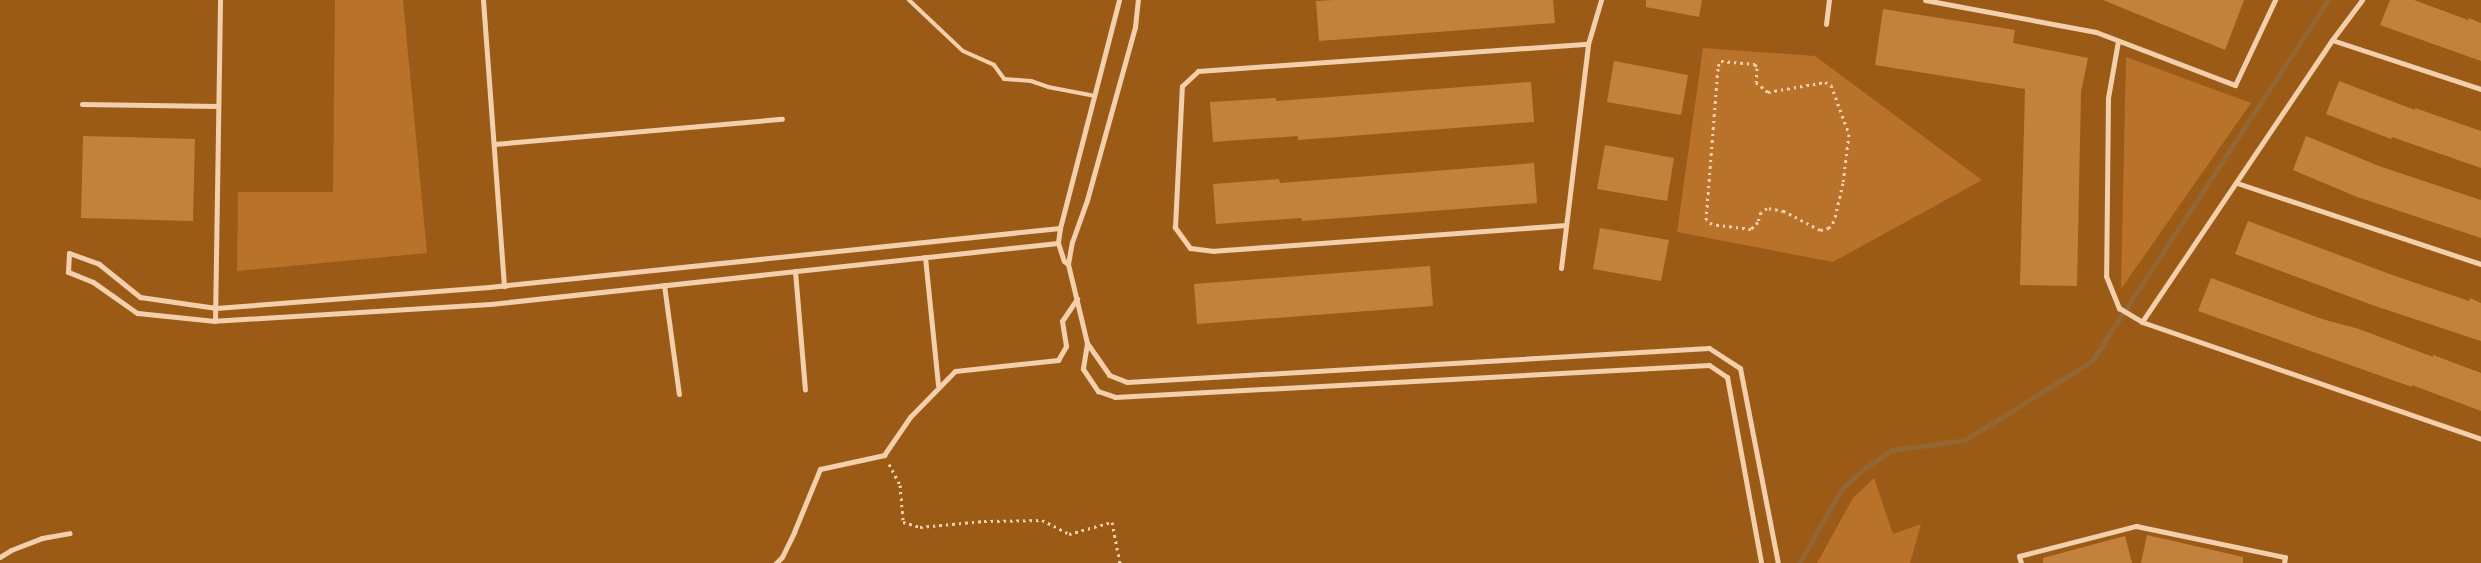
<!DOCTYPE html>
<style>
body{margin:0}
#map{position:relative;width:2481px;height:563px;overflow:hidden;background:#9b5b16;font-family:Mulish,sans-serif}
div>[style]{position:absolute}
.green>*{inset:0;background:#b97229}
.stream>*{height:5px;margin:-2.5px;padding:0 2.5px;transform-origin:2.5px;border-radius:2.5px;background:#946633}
.building>*{inset:0;background:#c2823e}
.path>*{height:3px;margin-top:-1.5px;transform-origin:0;background:repeating-linear-gradient(90deg,#f3cfab 0 2.5px,transparent 0 6.5px)}
.service>*{height:4px;margin:-2px;padding:0 2px;transform-origin:2px;border-radius:2px;background:#f3cfab}
.minor>*{height:5px;margin:-2.5px;padding:0 2.5px;transform-origin:2.5px;border-radius:2.5px;background:#f3cfab}
span{translate:-50% -50%;white-space:nowrap;text-align:center;line-height:1.15;-webkit-text-stroke:4.5px #9b5b16;paint-order:stroke}
</style>
<div id="map">
<div class="green">
<div style="clip-path:polygon(335px 0,403px 0,427px 253px,237px 271px,238px 192px,333px 192px)"></div>
<div style="clip-path:polygon(1703px 48px,1815px 56px,1982px 180px,1833px 262px,1677px 232px)"></div>
<div style="clip-path:polygon(2126px 57px,2251px 103px,2121px 289px)"></div>
<div style="clip-path:polygon(1874px 478px,1893px 534px,1921px 524px,1910px 563px,1817px 563px,1853px 498px)"></div>
</div>
<div class="stream">
<div style="left:2127px;top:307px;width:367px;rotate:-56.8deg"></div>
<div style="left:1799px;top:563px;width:84px;rotate:-60.1deg"></div>
<div style="left:1841px;top:490px;width:33px;rotate:-43deg"></div>
<div style="left:1865px;top:468px;width:32px;rotate:-34deg"></div>
<div style="left:1892px;top:450px;width:74px;rotate:-7.8deg"></div>
<div style="left:1965px;top:440px;width:150px;rotate:-31.9deg"></div>
<div style="left:2092px;top:361px;width:57px;rotate:-57.1deg"></div>
</div>
<div class="building">
<div style="clip-path:polygon(1334px 0,1553px 0,1555px 23px,1319px 41px,1316px 1px)"></div>
<div style="clip-path:polygon(1646px 0,1702px 0,1699px 17px,1646px 7px)"></div>
<div style="clip-path:polygon(2103px 0,2244px 0,2225px 50px)"></div>
<div style="clip-path:polygon(2390px 0,2414px 0,2468px 20px,2469px 18px,2481px 23px,2481px 61px,2380px 25px)"></div>
<div style="clip-path:polygon(1883px 9px,2015px 30px,2013px 43px,2088px 58px,2081px 92px,2077px 286px,2020px 285px,2025px 89px,1875px 65px)"></div>
<div style="clip-path:polygon(1614px 61px,1688px 75px,1681px 115px,1607px 102px)"></div>
<div style="clip-path:polygon(2339px 81px,2415px 110px,2415px 108px,2481px 131px,2481px 168px,2392px 137px,2391px 139px,2326px 114px)"></div>
<div style="clip-path:polygon(1531px 82px,1534px 122px,1298px 140px,1298px 136px,1213px 142px,1210px 102px,1276px 98px,1276px 101px)"></div>
<div style="clip-path:polygon(83px 136px,195px 139px,193px 221px,81px 218px)"></div>
<div style="clip-path:polygon(2306px 136px,2379px 166px,2481px 200px,2481px 238px,2357px 197px,2293px 170px)"></div>
<div style="clip-path:polygon(1605px 145px,1674px 158px,1667px 201px,1597px 189px)"></div>
<div style="clip-path:polygon(1534px 163px,1537px 203px,1302px 221px,1301px 218px,1216px 224px,1213px 184px,1279px 179px,1280px 183px)"></div>
<div style="clip-path:polygon(2248px 221px,2395px 276px,2469px 301px,2470px 298px,2481px 303px,2481px 341px,2375px 306px,2235px 254px)"></div>
<div style="clip-path:polygon(1600px 228px,1669px 240px,1661px 281px,1593px 269px)"></div>
<div style="clip-path:polygon(1430px 266px,1433px 306px,1197px 324px,1194px 284px)"></div>
<div style="clip-path:polygon(2211px 278px,2322px 319px,2359px 329px,2433px 357px,2433px 355px,2481px 373px,2481px 411px,2412px 385px,2412px 387px,2198px 311px)"></div>
<div style="clip-path:polygon(2147px 535px,2243px 557px,2243px 563px,2141px 563px)"></div>
<div style="clip-path:polygon(2125px 536px,2132px 563px,2043px 563px,2043px 558px)"></div>
</div>
<div class="path">
<div style="left:1721px;top:61px;width:34px;rotate:5deg"></div>
<div style="left:1755px;top:64px;width:4px;rotate:63deg"></div>
<div style="left:1757px;top:68px;width:14px;rotate:94deg"></div>
<div style="left:1756px;top:82px;width:16px;rotate:40deg"></div>
<div style="left:1768px;top:92px;width:58px;rotate:-10deg"></div>
<div style="left:1825px;top:82px;width:7px;rotate:27deg"></div>
<div style="left:1831px;top:85px;width:52px;rotate:69.8deg"></div>
<div style="left:1849px;top:134px;width:49px;rotate:97deg"></div>
<div style="left:1843px;top:183px;width:39px;rotate:103deg"></div>
<div style="left:1834px;top:221px;width:9px;rotate:126deg"></div>
<div style="left:1829px;top:228px;width:9px;rotate:167deg"></div>
<div style="left:1820px;top:230px;width:41px;rotate:-152.2deg"></div>
<div style="left:1784px;top:211px;width:17px;rotate:-170deg"></div>
<div style="left:1767px;top:208px;width:7px;rotate:146deg"></div>
<div style="left:1761px;top:212px;width:10px;rotate:107deg"></div>
<div style="left:1758px;top:222px;width:10px;rotate:135deg"></div>
<div style="left:1751px;top:229px;width:39px;rotate:-173deg"></div>
<div style="left:1712px;top:224px;width:7px;rotate:-146deg"></div>
<div style="left:1706px;top:220px;width:154px;rotate:-85.5deg"></div>
<div style="left:1718px;top:66px;width:6px;rotate:-59deg"></div>
<div style="left:889px;top:464px;width:24px;rotate:62deg"></div>
<div style="left:900px;top:485px;width:37px;rotate:85deg"></div>
<div style="left:903px;top:522px;width:18px;rotate:16deg"></div>
<div style="left:920px;top:527px;width:64px;rotate:-5.4deg"></div>
<div style="left:984px;top:521px;width:58px;rotate:-1deg"></div>
<div style="left:1042px;top:520px;width:30px;rotate:27deg"></div>
<div style="left:1069px;top:534px;width:45px;rotate:-15.6deg"></div>
<div style="left:1112px;top:522px;width:42px;rotate:79deg"></div>
</div>
<div class="service">
<div style="left:909px;top:0;width:74px;rotate:43.4deg"></div>
<div style="left:963px;top:51px;width:34px;rotate:24deg"></div>
<div style="left:994px;top:65px;width:17px;rotate:54deg"></div>
<div style="left:1004px;top:79px;width:27px;rotate:4deg"></div>
<div style="left:1031px;top:81px;width:18px;rotate:19deg"></div>
<div style="left:1048px;top:87px;width:48px;rotate:10.8deg"></div>
</div>
<div class="minor">
<div style="left:483px;top:0;width:287px;rotate:85.8deg"></div>
<div style="left:1119px;top:0;width:236px;rotate:104.5deg"></div>
<div style="left:1060px;top:228px;width:15px;rotate:98deg"></div>
<div style="left:1058px;top:243px;width:19px;rotate:72deg"></div>
<div style="left:1064px;top:261px;width:5px;rotate:37deg"></div>
<div style="left:1068px;top:264px;width:81px;rotate:76.5deg"></div>
<div style="left:1087px;top:343px;width:26px;rotate:99deg"></div>
<div style="left:1083px;top:369px;width:27px;rotate:56deg"></div>
<div style="left:1098px;top:391px;width:18px;rotate:19deg"></div>
<div style="left:1115px;top:397px;width:595px;rotate:-3.08deg"></div>
<div style="left:1709px;top:365px;width:22px;rotate:34deg"></div>
<div style="left:1727px;top:377px;width:189px;rotate:79.6deg"></div>
<div style="left:1925px;top:0;width:174px;rotate:10.6deg"></div>
<div style="left:2096px;top:32px;width:149px;rotate:20.9deg"></div>
<div style="left:2235px;top:85px;width:94px;rotate:-64.8deg"></div>
<div style="left:2362px;top:0;width:50px;rotate:126.9deg"></div>
<div style="left:2332px;top:40px;width:340px;rotate:124deg"></div>
<div style="left:2142px;top:322px;width:359px;rotate:19deg"></div>
<div style="left:1826px;top:24px;width:24px;rotate:-83deg"></div>
<div style="left:2332px;top:40px;width:157px;rotate:18.2deg"></div>
<div style="left:2118px;top:41px;width:58px;rotate:100deg"></div>
<div style="left:2108px;top:98px;width:178px;rotate:90.6deg"></div>
<div style="left:2106px;top:276px;width:35px;rotate:68deg"></div>
<div style="left:2119px;top:308px;width:27px;rotate:31deg"></div>
<div style="left:82px;top:104px;width:136px;rotate:0.8deg"></div>
<div style="left:494px;top:144px;width:289px;rotate:-5deg"></div>
<div style="left:2237px;top:183px;width:257px;rotate:18.4deg"></div>
<div style="left:1566px;top:225px;width:353px;rotate:175.8deg"></div>
<div style="left:1214px;top:251px;width:24px;rotate:-173deg"></div>
<div style="left:1190px;top:248px;width:26px;rotate:-126deg"></div>
<div style="left:1175px;top:227px;width:141px;rotate:-87.2deg"></div>
<div style="left:1182px;top:86px;width:22px;rotate:-43deg"></div>
<div style="left:1198px;top:71px;width:391px;rotate:-4deg"></div>
<div style="left:1058px;top:243px;width:571px;rotate:173.87deg"></div>
<div style="left:490px;top:304px;width:276px;rotate:176.5deg"></div>
<div style="left:215px;top:321px;width:78px;rotate:-174.1deg"></div>
<div style="left:137px;top:313px;width:54px;rotate:-144.8deg"></div>
<div style="left:93px;top:282px;width:27px;rotate:-158deg"></div>
<div style="left:68px;top:272px;width:19px;rotate:-87deg"></div>
<div style="left:69px;top:253px;width:32px;rotate:20deg"></div>
<div style="left:99px;top:264px;width:53px;rotate:38.8deg"></div>
<div style="left:140px;top:297px;width:77px;rotate:8.2deg"></div>
<div style="left:216px;top:308px;width:274px;rotate:-4.4deg"></div>
<div style="left:489px;top:287px;width:574px;rotate:-5.9deg"></div>
<div style="left:925px;top:257px;width:129px;rotate:84.2deg"></div>
<div style="left:1068px;top:264px;width:22px;rotate:-80deg"></div>
<div style="left:1072px;top:242px;width:45px;rotate:-70.3deg"></div>
<div style="left:1087px;top:200px;width:180px;rotate:-74.5deg"></div>
<div style="left:1135px;top:27px;width:27px;rotate:-84deg"></div>
<div style="left:1561px;top:268px;width:226px;rotate:-83.1deg"></div>
<div style="left:1588px;top:44px;width:46px;rotate:-73.5deg"></div>
<div style="left:795px;top:271px;width:119px;rotate:85.2deg"></div>
<div style="left:664px;top:285px;width:110px;rotate:82.2deg"></div>
<div style="left:215px;top:321px;width:321px;rotate:-89.1deg"></div>
<div style="left:1087px;top:343px;width:39px;rotate:55deg"></div>
<div style="left:1109px;top:375px;width:19px;rotate:21deg"></div>
<div style="left:1127px;top:382px;width:583px;rotate:-3.34deg"></div>
<div style="left:1709px;top:348px;width:37px;rotate:33deg"></div>
<div style="left:1740px;top:368px;width:199px;rotate:79deg"></div>
<div style="left:0;top:557px;width:13px;rotate:-32deg"></div>
<div style="left:11px;top:550px;width:33px;rotate:-21deg"></div>
<div style="left:42px;top:538px;width:28px;rotate:-10deg"></div>
<div style="left:776px;top:563px;width:8px;rotate:-45deg"></div>
<div style="left:782px;top:557px;width:28px;rotate:-64deg"></div>
<div style="left:794px;top:532px;width:68px;rotate:-67.6deg"></div>
<div style="left:820px;top:469px;width:66px;rotate:-12.3deg"></div>
<div style="left:884px;top:455px;width:46px;rotate:-55.6deg"></div>
<div style="left:910px;top:417px;width:64px;rotate:-45.6deg"></div>
<div style="left:955px;top:371px;width:104px;rotate:-6.1deg"></div>
<div style="left:1058px;top:360px;width:16px;rotate:-60deg"></div>
<div style="left:1066px;top:346px;width:25px;rotate:-99deg"></div>
<div style="left:1062px;top:321px;width:27px;rotate:-56deg"></div>
<div style="left:2021px;top:563px;width:7px;rotate:-106deg"></div>
<div style="left:2019px;top:556px;width:121px;rotate:-14.4deg"></div>
<div style="left:2136px;top:526px;width:152px;rotate:11.8deg"></div>
<div style="left:2285px;top:557px;width:6px;rotate:99deg"></div>
</div>
</div>
